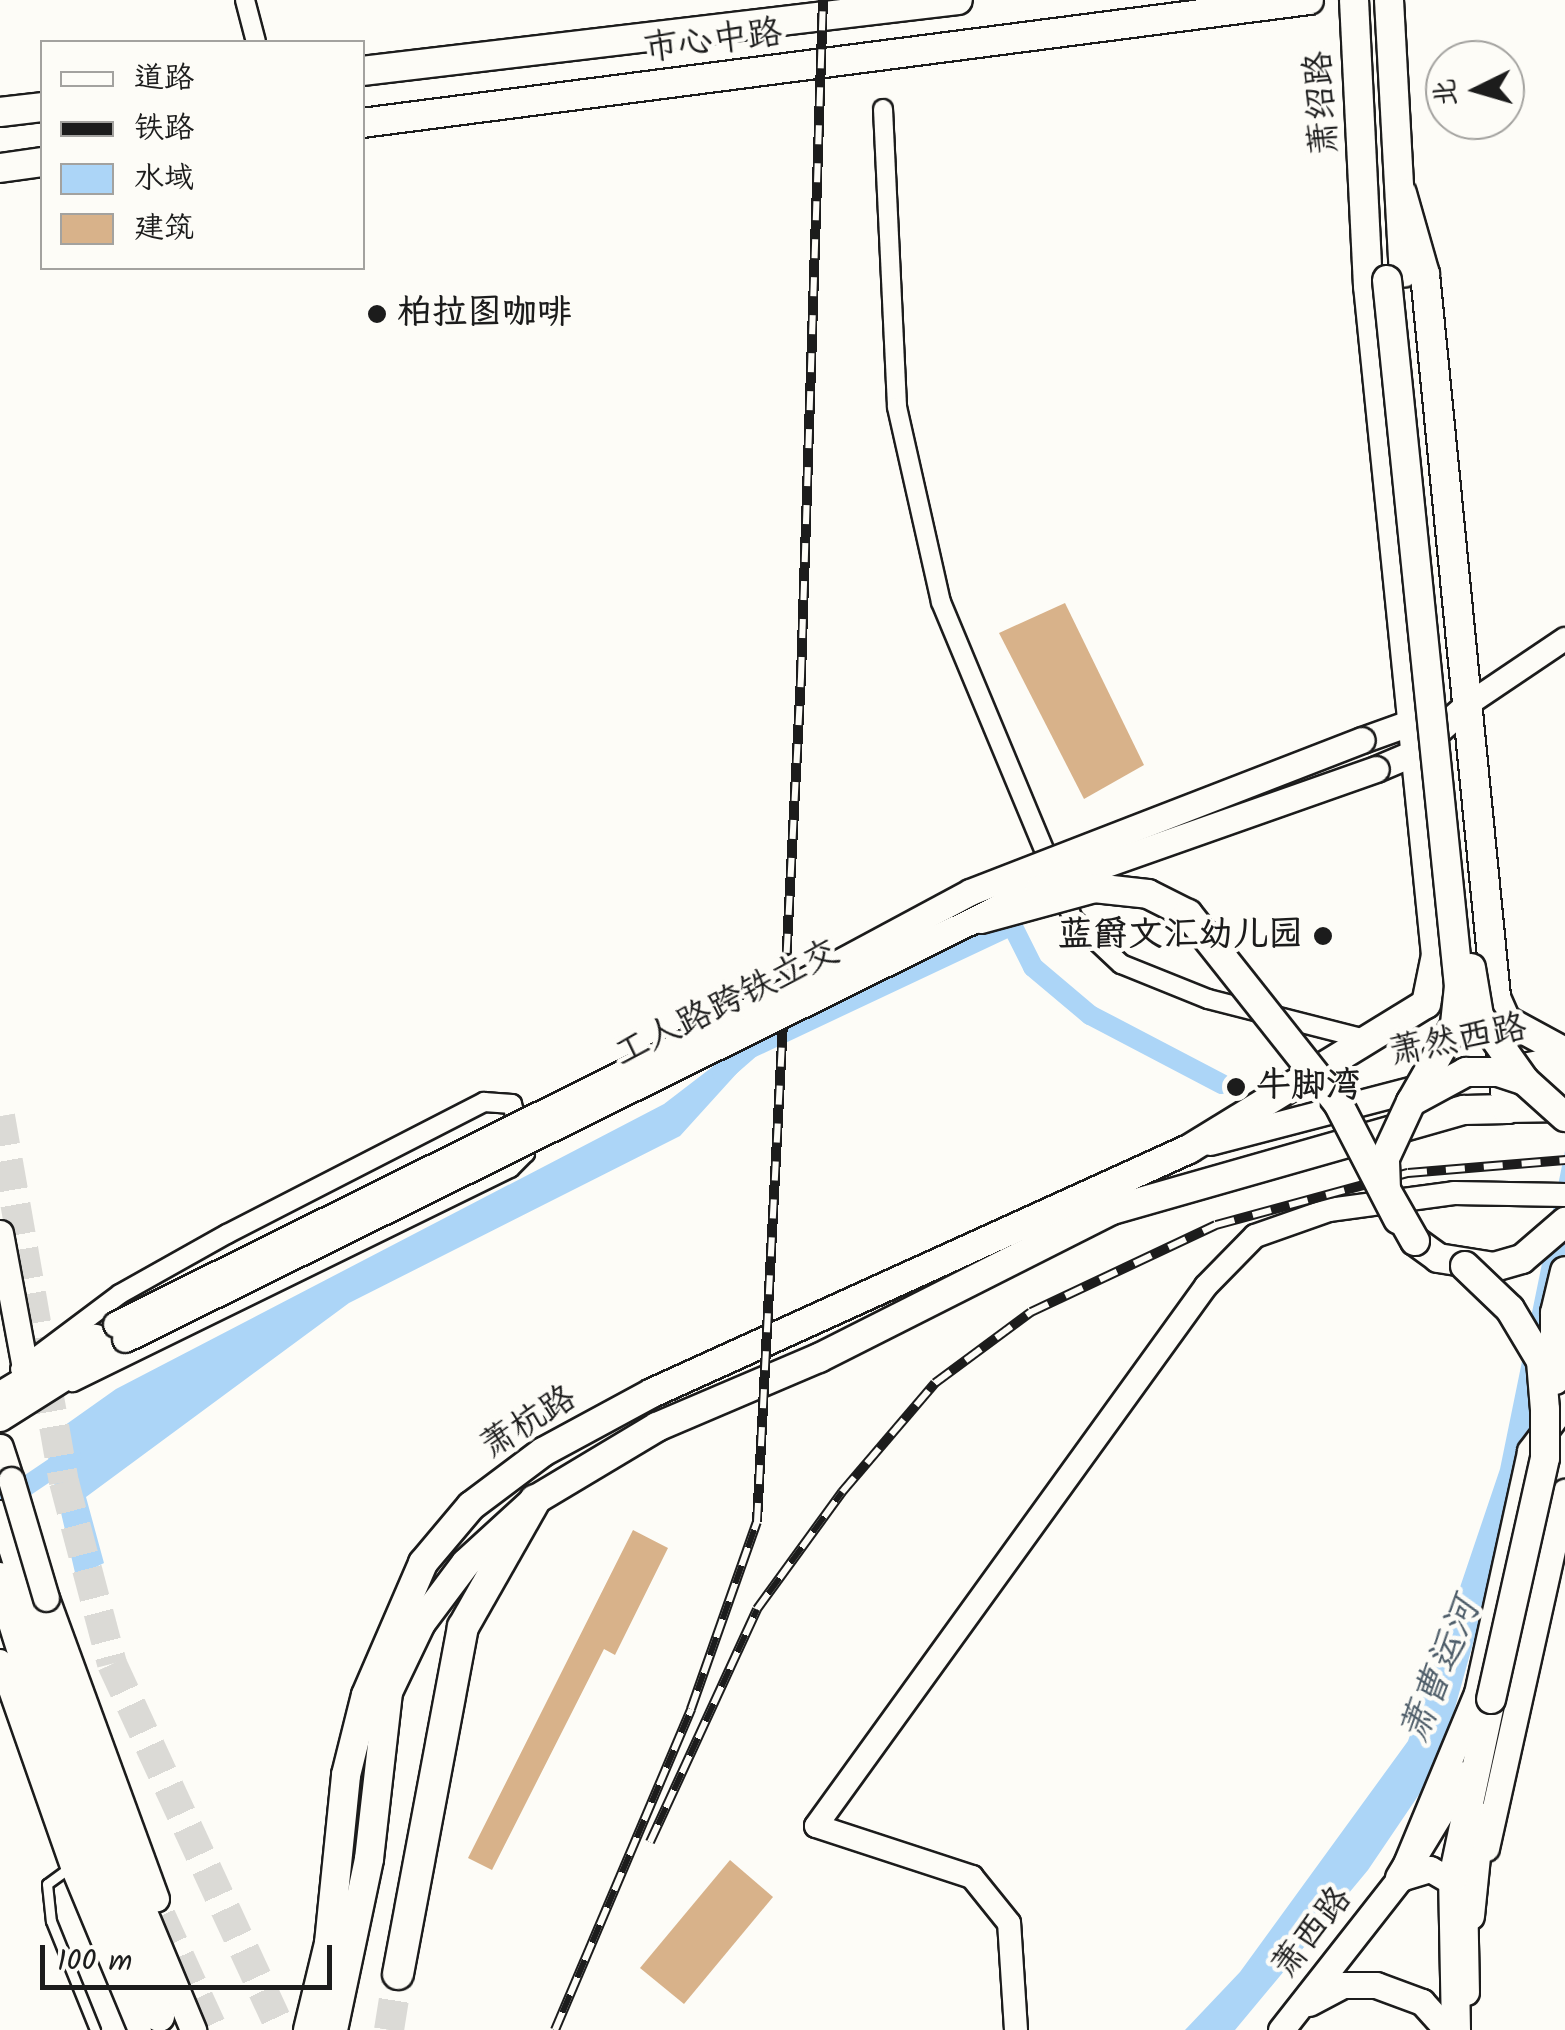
<!DOCTYPE html>
<meta charset="utf-8">
<style>
body{margin:0}
#map{position:relative;width:1565px;height:2030px;overflow:hidden;background:#fdfcf7;font-family:Kalam,"LXGW WenKai TC",sans-serif}
div>[style]{position:absolute}
.water>*{inset:0;background:#acd5f7}
.canal>*{height:20px;margin:-10px;padding:0 10px;transform-origin:10px;border-radius:10px;background:#acd5f7}
.building>*{inset:0;background:#d8b28a}
.trunk-tunnel>*{height:30px;margin-top:-15px;transform-origin:0;background:repeating-linear-gradient(90deg,#dbdad6 0 30px,transparent 0 45px)}
.roads{filter:drop-shadow(2px 0 #1c1c1c) drop-shadow(-2px 0 #1c1c1c) drop-shadow(0 2px #1c1c1c) drop-shadow(0 -2px #1c1c1c)}
.service>*{height:9px;margin:-4.5px;padding:0 4.5px;transform-origin:4.5px;border-radius:4.5px;background:#fdfcf7}
.minor>*{height:18px;margin:-9px;padding:0 9px;transform-origin:9px;border-radius:9px;background:#fdfcf7}
.tertiary>*{height:22px;margin:-11px;padding:0 11px;transform-origin:11px;border-radius:11px;background:#fdfcf7}
.secondary>*{height:25px;margin:-12.5px;padding:0 12.5px;transform-origin:12.5px;border-radius:12.5px;background:#fdfcf7}
.primary>*{height:28px;margin:-14px;padding:0 14px;transform-origin:14px;border-radius:14px;background:#fdfcf7}
.trunk>*{height:30px;margin:-15px;padding:0 15px;transform-origin:15px;border-radius:15px;background:#fdfcf7}
.rail>*{height:10px;margin-top:-5px;transform-origin:0;background:repeating-linear-gradient(90deg,#fdfcf7 0 19px,#1c1c1c 0 38px);box-sizing:border-box;border-block:2px solid #1c1c1c}
.bridges{filter:drop-shadow(2px 0 #1c1c1c) drop-shadow(-2px 0 #1c1c1c) drop-shadow(0 2px #1c1c1c) drop-shadow(0 -2px #1c1c1c)}
.secondary-bridge>*{height:25px;margin:-12.5px;padding:0 12.5px;transform-origin:12.5px;border-radius:12.5px;background:#fdfcf7}
.primary-bridge>*{height:28px;margin:-14px;padding:0 14px;transform-origin:14px;border-radius:14px;background:#fdfcf7}
.dots>*{width:28px;height:28px;translate:-50% -50%;box-sizing:border-box;border:5px solid #fdfcf7;border-radius:50%}
span{translate:-50% -50%;white-space:nowrap;text-align:center;line-height:1.15;-webkit-text-stroke:9px #fdfcf7;paint-order:stroke}
.street-label{font-size:35px;color:#1c1c1c}
.poi-label{font-size:35px;color:#1c1c1c;font-weight:700}
.left{translate:0 -50%;text-align:left}
.right{translate:-100% -50%;text-align:right}
.water-label{font-size:38px;color:#4e5d69;font-style:italic}
.legend{position:absolute;left:40px;top:40px;width:325px;height:230px;box-sizing:border-box;background:#fdfcf7;border:2px solid #a3a29f;margin:0;padding:12px 18px;list-style:none;font-size:30px;color:#1c1c1c}
.legend li{display:flex;align-items:center;gap:20px;height:50px}
.legend b{width:50px;border:2px solid #a3a29f}
.north{position:absolute;left:1425px;top:40px;width:100px;height:100px;box-sizing:border-box;background:#fdfcf7;border:2px solid #a3a29f;border-radius:50%;rotate:265deg;font-size:28px;font-weight:700;line-height:40px;text-align:center;color:#1c1c1c}
.north::after{content:'';display:block;margin:auto;width:35px;height:45px;background:#1c1c1c;clip-path:polygon(50% 0,100% 100%,50% 72%,0 100%)}
.scale{position:absolute;left:40px;top:1945px;width:292px;height:45px;box-sizing:border-box;border:5px solid #1c1c1c;border-top:0;padding-left:12px;font-size:30px;line-height:35px;white-space:nowrap;color:#1c1c1c;-webkit-text-stroke:8px #fdfcf7;paint-order:stroke}
</style>
<div id="map">
<div class="water">
<div style="clip-path:polygon(737px 1048px,748px 1061px,680px 1136px,349px 1303px,86px 1497px,104px 1563px,76px 1577px,44px 1440px,116px 1389px,664px 1104px)"></div>
<div style="clip-path:polygon(1565px 1151px,1565px 1314px,1439px 1765px,1368px 1870px,1235px 2030px,1185px 2030px,1240px 1972px,1408px 1741px,1500px 1469px)"></div>
</div>
<div class="canal">
<div style="left:722px;top:1073px;width:38px;rotate:-41deg"></div>
<div style="left:751px;top:1048px;width:289px;rotate:-25.2deg"></div>
<div style="left:1012px;top:925px;width:47px;rotate:63.4deg"></div>
<div style="left:1033px;top:967px;width:75px;rotate:40.1deg"></div>
<div style="left:1090px;top:1015px;width:149px;rotate:27.6deg"></div>
<div style="left:4px;top:1501px;width:81px;rotate:-33.9deg"></div>
</div>
<div class="building">
<div style="clip-path:polygon(1065px 603px,1144px 765px,1084px 799px,999px 633px)"></div>
<div style="clip-path:polygon(633px 1530px,668px 1548px,615px 1655px,604px 1649px,492px 1870px,468px 1858px)"></div>
<div style="clip-path:polygon(730px 1860px,773px 1897px,684px 2004px,640px 1968px)"></div>
</div>
<div class="trunk-tunnel">
<div style="left:0;top:1116px;width:372px;rotate:80.1deg"></div>
<div style="left:64px;top:1482px;width:188px;rotate:75.2deg"></div>
<div style="left:112px;top:1664px;width:403px;rotate:65.2deg"></div>
<div style="left:142px;top:1875px;width:170px;rotate:65.4deg"></div>
<div style="left:389px;top:2030px;width:57px;rotate:-80.9deg"></div>
</div>
<div class="roads">
<div class="service">
<div style="left:69px;top:1868px;width:27px;rotate:144deg"></div>
<div style="left:47px;top:1884px;width:37px;rotate:84deg"></div>
<div style="left:51px;top:1921px;width:118px;rotate:68deg"></div>
</div>
<div class="minor">
<div style="left:245px;top:0;width:43px;rotate:75.3deg"></div>
<div style="left:883px;top:109px;width:298px;rotate:87.3deg"></div>
<div style="left:897px;top:407px;width:200px;rotate:77.3deg"></div>
<div style="left:941px;top:602px;width:343px;rotate:67.4deg"></div>
<div style="left:1073px;top:919px;width:66px;rotate:43.2deg"></div>
<div style="left:1121px;top:964px;width:94px;rotate:21.9deg"></div>
<div style="left:1208px;top:999px;width:162px;rotate:14.3deg"></div>
<div style="left:20px;top:1369px;width:125px;rotate:-36.9deg"></div>
<div style="left:120px;top:1294px;width:123px;rotate:-29.3deg"></div>
<div style="left:227px;top:1234px;width:289px;rotate:-27.2deg"></div>
<div style="left:484px;top:1102px;width:28px;rotate:4deg"></div>
<div style="left:512px;top:1104px;width:51px;rotate:75.1deg"></div>
<div style="left:525px;top:1153px;width:21px;rotate:135deg"></div>
<div style="left:510px;top:1168px;width:487px;rotate:153.9deg"></div>
</div>
<div class="tertiary">
<div style="left:1467px;top:705px;width:118px;rotate:-34deg"></div>
<div style="left:0;top:1661px;width:218px;rotate:70.7deg"></div>
<div style="left:72px;top:1867px;width:177px;rotate:67.4deg"></div>
<div style="left:1016px;top:2030px;width:107px;rotate:-93.7deg"></div>
<div style="left:1009px;top:1923px;width:59px;rotate:-128.8deg"></div>
<div style="left:972px;top:1877px;width:164px;rotate:-161.9deg"></div>
<div style="left:816px;top:1826px;width:666px;rotate:-54.16deg"></div>
<div style="left:1206px;top:1286px;width:70px;rotate:-45.6deg"></div>
<div style="left:1255px;top:1236px;width:78px;rotate:-19.4deg"></div>
<div style="left:1329px;top:1210px;width:126px;rotate:-7.7deg"></div>
<div style="left:1454px;top:1193px;width:111px;rotate:1deg"></div>
</div>
<div class="secondary">
<div style="left:1362px;top:740px;width:71px;rotate:-19.7deg"></div>
<div style="left:1376px;top:769px;width:39px;rotate:-23deg"></div>
<div style="left:1412px;top:754px;width:74px;rotate:-41.7deg"></div>
<div style="left:1496px;top:1071px;width:70px;rotate:-10.7deg"></div>
<div style="left:1507px;top:1109px;width:58px;rotate:-1deg"></div>
<div style="left:1210px;top:1142px;width:229px;rotate:-14.6deg"></div>
<div style="left:0;top:1233px;width:132px;rotate:79.5deg"></div>
<div style="left:0;top:1394px;width:111px;rotate:-31deg"></div>
<div style="left:0;top:1418px;width:148px;rotate:-32.3deg"></div>
<div style="left:0;top:1447px;width:35px;rotate:72deg"></div>
<div style="left:0;top:1513px;width:232px;rotate:72.4deg"></div>
<div style="left:70px;top:1734px;width:321px;rotate:67.4deg"></div>
<div style="left:46px;top:1598px;width:320px;rotate:69.9deg"></div>
<div style="left:1486px;top:1848px;width:365px;rotate:-77.5deg"></div>
<div style="left:1400px;top:1878px;width:31px;rotate:-17deg"></div>
<div style="left:1430px;top:1869px;width:39px;rotate:30deg"></div>
<div style="left:1464px;top:1889px;width:103px;rotate:88.9deg"></div>
<div style="left:1309px;top:2003px;width:38px;rotate:-28deg"></div>
<div style="left:1343px;top:1985px;width:33px"></div>
<div style="left:1376px;top:1985px;width:49px;rotate:20.3deg"></div>
<div style="left:1422px;top:2002px;width:38px;rotate:48deg"></div>
<div style="left:1281px;top:2030px;width:193px;rotate:-51.9deg"></div>
<div style="left:1400px;top:1878px;width:200px;rotate:-67.4deg"></div>
<div style="left:1477px;top:1693px;width:248px;rotate:-77.6deg"></div>
<div style="left:1530px;top:1451px;width:59px;rotate:-53.3deg"></div>
</div>
<div class="primary">
<div style="left:1389px;top:0;width:273px;rotate:86.9deg"></div>
<div style="left:362px;top:71px;width:600px;rotate:-6.79deg"></div>
<div style="left:0;top:112px;width:42px;rotate:-6.8deg"></div>
<div style="left:362px;top:123px;width:955px;rotate:-7.4deg"></div>
<div style="left:0;top:168px;width:42px;rotate:-8.1deg"></div>
<div style="left:1497px;top:1000px;width:22px;rotate:66deg"></div>
<div style="left:1506px;top:1020px;width:67px;rotate:28.5deg"></div>
<div style="left:1525px;top:1081px;width:40px;rotate:5.7deg"></div>
<div style="left:1415px;top:1241px;width:29px;rotate:36deg"></div>
<div style="left:1438px;top:1258px;width:57px;rotate:9.1deg"></div>
<div style="left:1494px;top:1267px;width:29px;rotate:-16deg"></div>
<div style="left:1522px;top:1259px;width:57px;rotate:-40.7deg"></div>
<div style="left:1400px;top:1878px;width:119px;rotate:-58.7deg"></div>
<div style="left:1470px;top:1916px;width:99px;rotate:-84.2deg"></div>
<div style="left:308px;top:2030px;width:89px;rotate:-76.4deg"></div>
<div style="left:329px;top:1943px;width:169px;rotate:-84.2deg"></div>
<div style="left:346px;top:1775px;width:82px;rotate:-76deg"></div>
<div style="left:366px;top:1695px;width:144px;rotate:-66.6deg"></div>
<div style="left:423px;top:1563px;width:75px;rotate:-49.9deg"></div>
<div style="left:471px;top:1506px;width:90px;rotate:-36.9deg"></div>
<div style="left:543px;top:1452px;width:124px;rotate:-28.4deg"></div>
<div style="left:652px;top:1393px;width:590px;rotate:-24.44deg"></div>
<div style="left:1189px;top:1149px;width:278px;rotate:-31.5deg"></div>
<div style="left:1426px;top:1004px;width:50px;rotate:-78.5deg"></div>
<div style="left:1436px;top:955px;width:672px;rotate:-95.8deg"></div>
<div style="left:1368px;top:286px;width:286px;rotate:-92.8deg"></div>
<div style="left:333px;top:2030px;width:175px;rotate:-78.1deg"></div>
<div style="left:369px;top:1859px;width:168px;rotate:-83.5deg"></div>
<div style="left:388px;top:1692px;width:76px;rotate:-64.4deg"></div>
<div style="left:421px;top:1623px;width:75px;rotate:-53.1deg"></div>
<div style="left:466px;top:1563px;width:93px;rotate:-42.4deg"></div>
<div style="left:535px;top:1500px;width:142px;rotate:-30.9deg"></div>
<div style="left:657px;top:1427px;width:176px;rotate:-23.1deg"></div>
<div style="left:819px;top:1358px;width:328px;rotate:-26.8deg"></div>
<div style="left:1112px;top:1210px;width:366px;rotate:-15.9deg"></div>
<div style="left:1464px;top:1110px;width:43px;rotate:-1.3deg"></div>
<div style="left:1507px;top:1109px;width:839px;rotate:-95.61deg"></div>
<div style="left:1425px;top:274px;width:84px;rotate:-105.9deg"></div>
<div style="left:1456px;top:2030px;width:152px;rotate:-91.1deg"></div>
<div style="left:1453px;top:1878px;width:183px;rotate:-78deg"></div>
</div>
<div class="trunk">
<div style="left:0;top:1578px;width:208px;rotate:72.7deg"></div>
<div style="left:62px;top:1777px;width:258px;rotate:67.9deg"></div>
<div style="left:398px;top:1974px;width:353px;rotate:-79.4deg"></div>
<div style="left:463px;top:1627px;width:146px;rotate:-60.4deg"></div>
</div>
</div>
<div class="rail">
<div style="left:650px;top:1842px;width:256px;rotate:-65.3deg"></div>
<div style="left:757px;top:1609px;width:145px;rotate:-54deg"></div>
<div style="left:842px;top:1492px;width:143px;rotate:-49.5deg"></div>
<div style="left:935px;top:1383px;width:119px;rotate:-36.5deg"></div>
<div style="left:1031px;top:1312px;width:204px;rotate:-25.2deg"></div>
<div style="left:1216px;top:1225px;width:199px;rotate:-15.2deg"></div>
<div style="left:1408px;top:1173px;width:158px;rotate:-4.7deg"></div>
<div style="left:555px;top:2030px;width:349px;rotate:-67deg"></div>
<div style="left:691px;top:1709px;width:198px;rotate:-70.6deg"></div>
<div style="left:757px;top:1522px;width:847px;rotate:-87.02deg"></div>
<div style="left:801px;top:676px;width:676px;rotate:-88.14deg"></div>
</div>
<div class="bridges">
<div class="secondary-bridge">
<div style="left:116px;top:1324px;width:710px;rotate:-26.35deg"></div>
<div style="left:752px;top:1009px;width:247px;rotate:-28.2deg"></div>
<div style="left:970px;top:892px;width:420px;rotate:-21.2deg"></div>
<div style="left:125px;top:1339px;width:1018px;rotate:-26.29deg"></div>
<div style="left:1038px;top:888px;width:358px;rotate:-19.4deg"></div>
<div style="left:11px;top:1480px;width:123px;rotate:73.5deg"></div>
</div>
<div class="primary-bridge">
<div style="left:1387px;top:280px;width:710px;rotate:84.18deg"></div>
<div style="left:1459px;top:986px;width:39px;rotate:96deg"></div>
<div style="left:1455px;top:1025px;width:89px;rotate:119.7deg"></div>
<div style="left:981px;top:919px;width:117px;rotate:-15.3deg"></div>
<div style="left:1094px;top:888px;width:54px;rotate:6.3deg"></div>
<div style="left:1148px;top:894px;width:45px;rotate:26.6deg"></div>
<div style="left:1188px;top:914px;width:241px;rotate:51.6deg"></div>
<div style="left:1338px;top:1103px;width:131px;rotate:62.7deg"></div>
<div style="left:1471px;top:968px;width:49px;rotate:80.5deg"></div>
<div style="left:1479px;top:1016px;width:80px;rotate:54.7deg"></div>
<div style="left:1415px;top:1241px;width:59px;rotate:-119.6deg"></div>
<div style="left:1386px;top:1190px;width:32px;rotate:-92deg"></div>
<div style="left:1385px;top:1158px;width:62px;rotate:-65.1deg"></div>
<div style="left:1411px;top:1102px;width:63px;rotate:-28.6deg"></div>
<div style="left:1466px;top:1072px;width:32px"></div>
<div style="left:1498px;top:1072px;width:28px;rotate:18deg"></div>
<div style="left:1525px;top:1081px;width:54px;rotate:42deg"></div>
<div style="left:1465px;top:1266px;width:62px;rotate:43.7deg"></div>
<div style="left:1510px;top:1309px;width:61px;rotate:59.2deg"></div>
<div style="left:1541px;top:1361px;width:49px;rotate:85.3deg"></div>
<div style="left:1545px;top:1410px;width:48px;rotate:90deg"></div>
<div style="left:1545px;top:1458px;width:247px;rotate:102.6deg"></div>
<div style="left:1555px;top:1380px;width:67px;rotate:-90deg"></div>
<div style="left:1555px;top:1313px;width:43px;rotate:-76.6deg"></div>
</div>
</div>
<div class="dots">
<div style="left:377px;top:314px;background:#1c1c1c"></div>
<div style="left:1323px;top:936px;background:#1c1c1c"></div>
<div style="left:1236px;top:1087px;background:#1c1c1c"></div>
</div>
<div class="street-label">
<span style="left:713px;top:42px;rotate:-7deg">市心中路</span>
<span style="left:1323px;top:103px;rotate:-94deg">萧绍路</span>
<span style="left:727px;top:1004px;rotate:-26deg">工人路跨铁立交</span>
<span style="left:1458px;top:1041px;rotate:-11deg">萧然西路</span>
<span style="left:529px;top:1423px;rotate:-32deg">萧杭路</span>
<span style="left:1313px;top:1933px;rotate:-52deg">萧西路</span>
</div>
<div class="poi-label">
<span class="left" style="left:397px;top:314px">柏拉图咖啡</span>
<span class="right" style="left:1303px;top:936px">蓝爵文汇幼儿园</span>
<span class="left" style="left:1256px;top:1087px">牛脚湾</span>
</div>
<div class="water-label">
<span style="left:1442px;top:1671px;rotate:-68deg">萧曹运河</span>
</div>
<ul class="legend">
<li><b style="height:12px;background:#fdfcf7"></b>道路</li>
<li><b style="height:12px;background:#1c1c1c"></b>铁路</li>
<li><b style="height:28px;background:#acd5f7"></b>水域</li>
<li><b style="height:28px;background:#d8b28a"></b>建筑</li>
</ul>
<div class="north">北</div>
<div class="scale">100 m</div>
</div>
